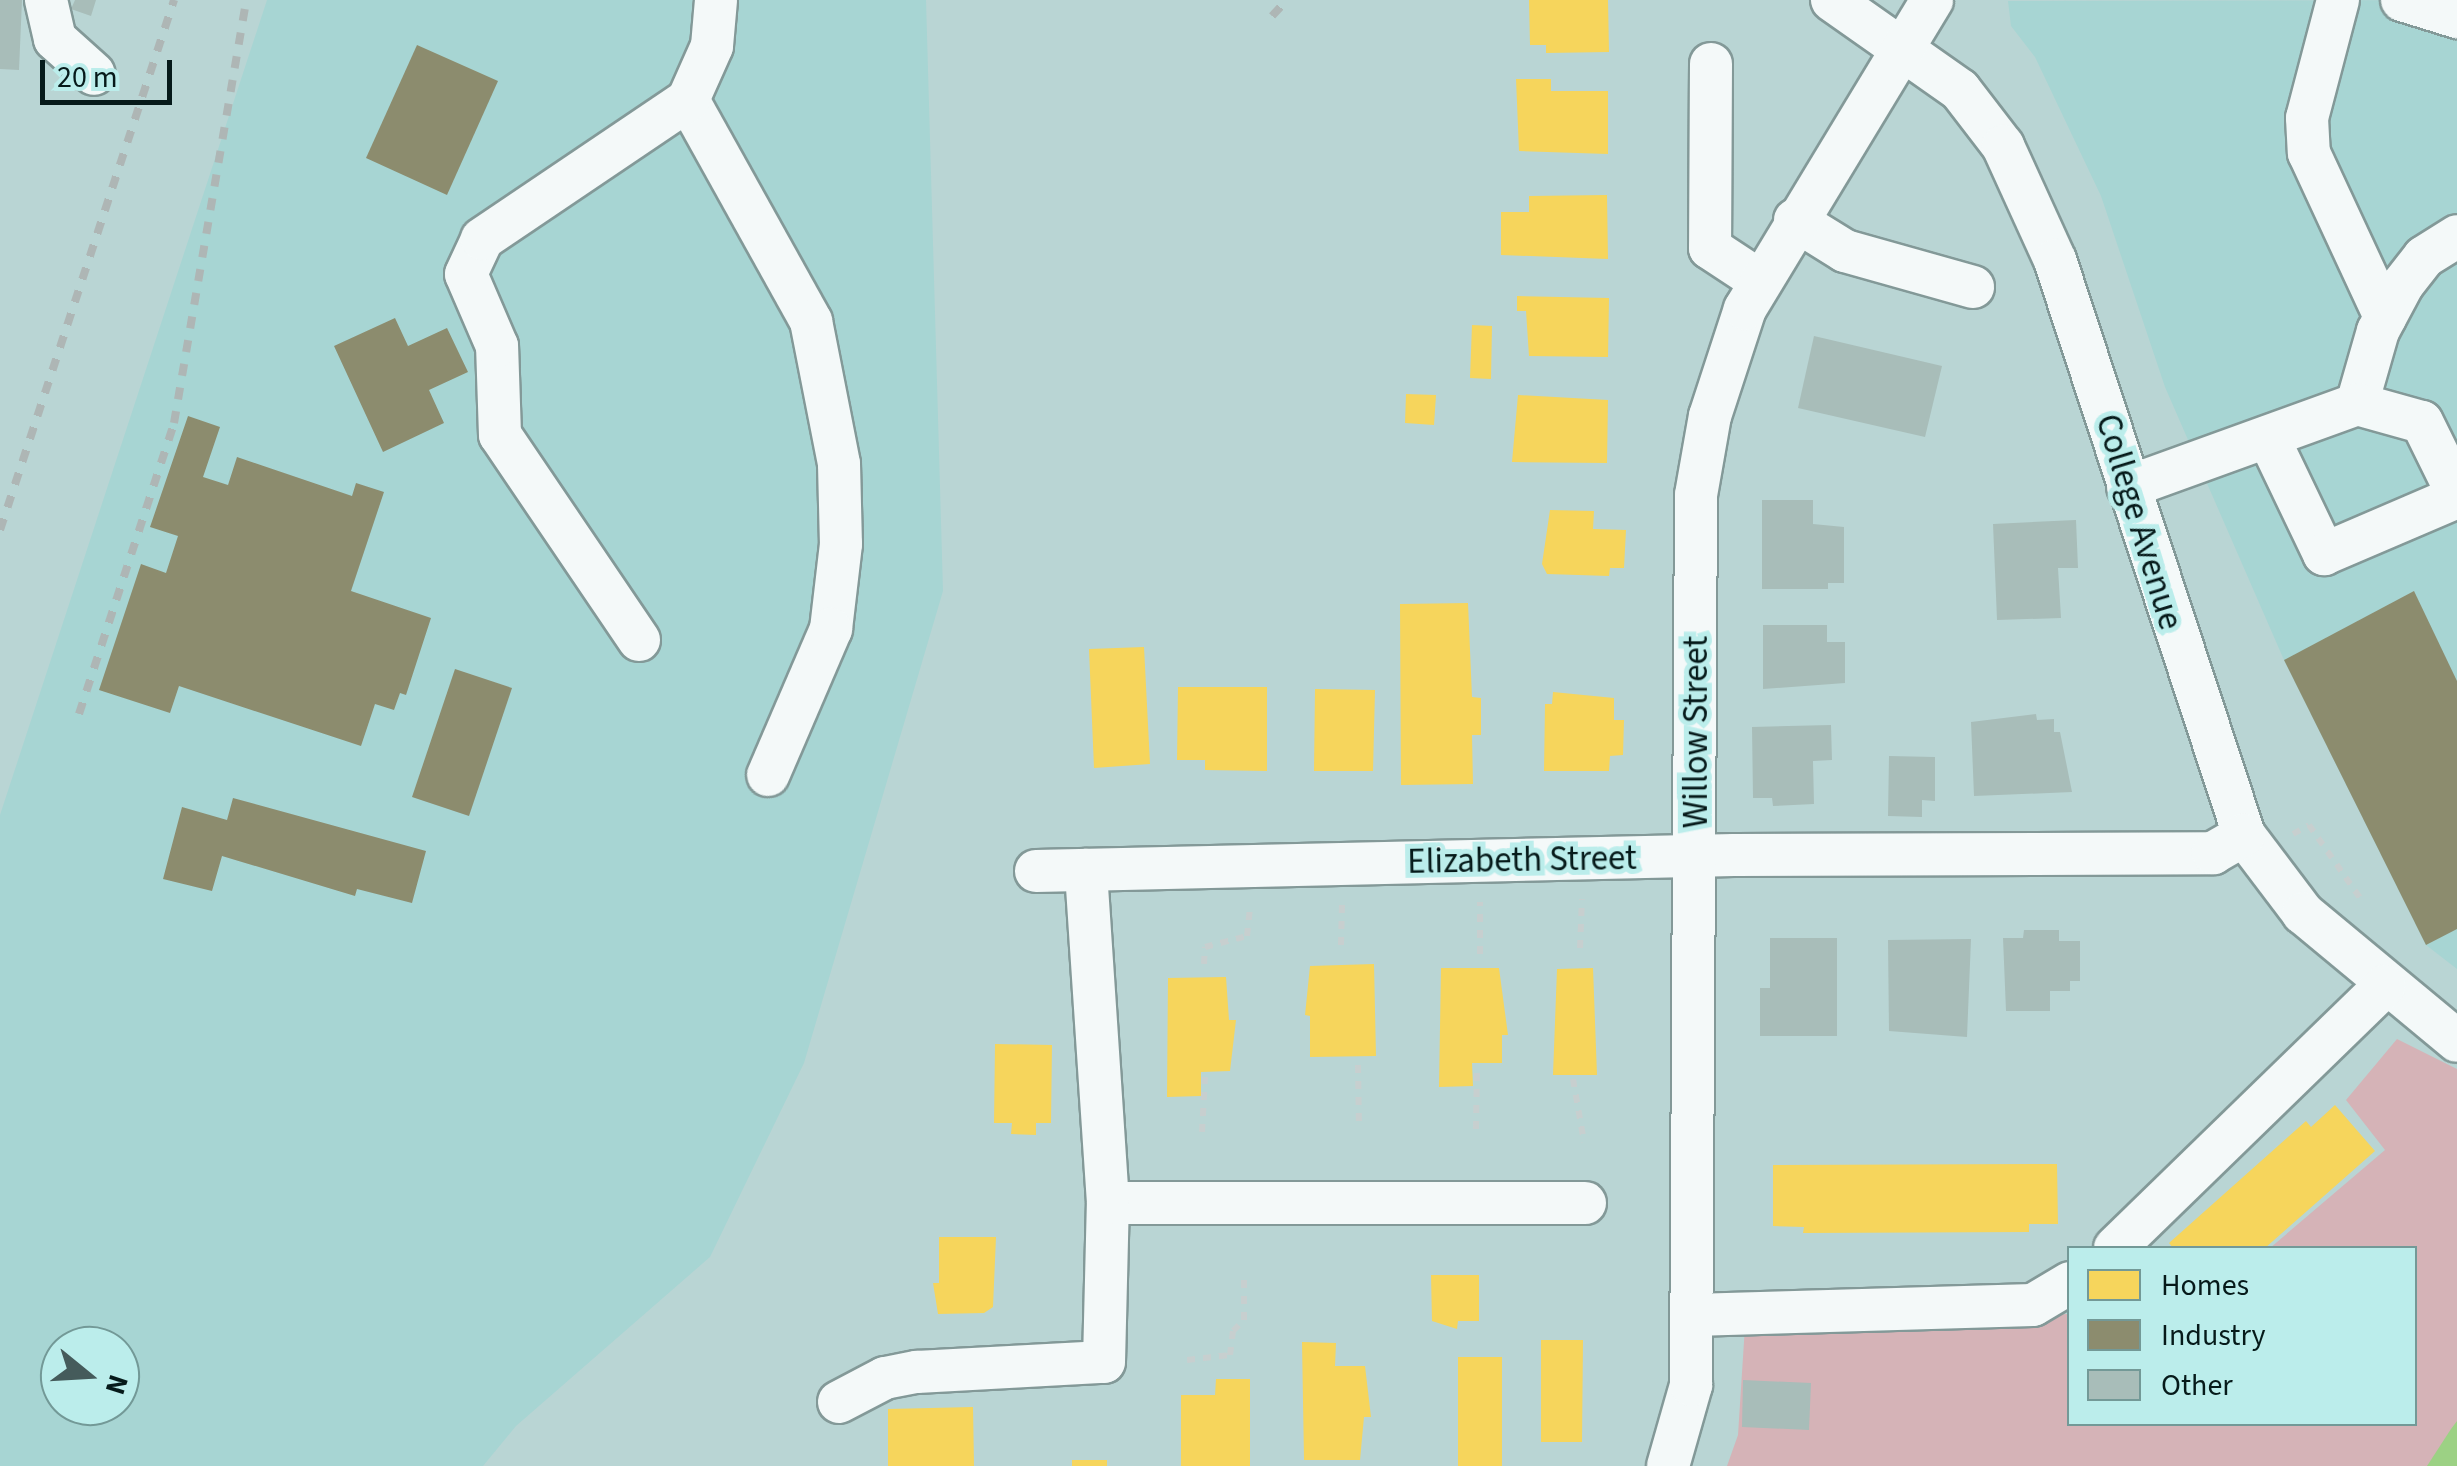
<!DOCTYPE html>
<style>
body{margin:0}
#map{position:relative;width:2457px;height:1466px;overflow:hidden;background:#b9d5d4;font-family:"Source Sans 3",sans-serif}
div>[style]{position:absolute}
.built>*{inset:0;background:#a7d5d3}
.green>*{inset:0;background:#d5b3b7}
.water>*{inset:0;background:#9cd184}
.homes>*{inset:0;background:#f6d55c}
.industry>*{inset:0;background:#8c8c6e}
.building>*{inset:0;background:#a8bdb9}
.path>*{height:6px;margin-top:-3px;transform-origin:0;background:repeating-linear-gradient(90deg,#c7cfcf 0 8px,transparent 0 16px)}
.roads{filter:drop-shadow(2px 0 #839998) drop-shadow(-2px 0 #839998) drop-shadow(0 2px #839998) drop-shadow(0 -2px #839998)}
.minor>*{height:42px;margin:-21px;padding:0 21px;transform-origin:21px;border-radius:21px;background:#f4f9f9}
.rail>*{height:8px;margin-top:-4px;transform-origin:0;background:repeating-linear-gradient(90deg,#aeb6b5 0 12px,transparent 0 24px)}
span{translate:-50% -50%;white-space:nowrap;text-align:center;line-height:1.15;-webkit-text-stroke:10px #bbedeb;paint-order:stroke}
.street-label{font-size:35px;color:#061a1a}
.legend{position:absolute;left:2067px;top:1246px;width:350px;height:180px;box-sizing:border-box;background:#bbedeb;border:2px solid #739997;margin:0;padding:12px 18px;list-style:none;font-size:30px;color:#061a1a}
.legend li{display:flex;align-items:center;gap:20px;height:50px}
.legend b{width:50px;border:2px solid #739997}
.north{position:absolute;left:40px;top:1326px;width:100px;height:100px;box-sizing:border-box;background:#bbedeb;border:2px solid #739997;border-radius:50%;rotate:108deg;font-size:28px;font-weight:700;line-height:40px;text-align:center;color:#061a1a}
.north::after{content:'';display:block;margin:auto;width:35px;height:45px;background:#455b5b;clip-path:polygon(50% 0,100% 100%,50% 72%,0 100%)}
.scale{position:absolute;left:40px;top:60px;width:132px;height:45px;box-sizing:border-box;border:5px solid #061a1a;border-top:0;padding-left:12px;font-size:30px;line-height:35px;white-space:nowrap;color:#061a1a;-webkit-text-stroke:8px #bbedeb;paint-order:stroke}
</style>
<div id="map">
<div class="built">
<div style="clip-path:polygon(evenodd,267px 0,926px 0,943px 591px,804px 1063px,710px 1257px,516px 1426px,483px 1466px,0 1466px,0 815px,267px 0,60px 1346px,120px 1346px,120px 1406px,60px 1406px,60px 1346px)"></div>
<div style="clip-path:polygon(2457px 0,2457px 969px,2426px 945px,2284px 660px,2165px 387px,2101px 196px,2035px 57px,2011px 26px,2008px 1px)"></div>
</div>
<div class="green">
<div style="clip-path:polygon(2397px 1039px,2457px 1069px,2457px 1466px,1727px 1466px,1738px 1435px,1745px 1326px,2069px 1314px,2070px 1424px,2414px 1424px,2414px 1248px,2270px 1248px,2385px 1150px,2346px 1100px)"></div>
</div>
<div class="water">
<div style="clip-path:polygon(2457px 1421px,2457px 1466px,2427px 1466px,2451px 1429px)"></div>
</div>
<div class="homes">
<div style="clip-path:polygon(1529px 0,1608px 0,1609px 52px,1546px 53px,1546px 45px,1530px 45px)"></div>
<div style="clip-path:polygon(1516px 79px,1551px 79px,1551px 91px,1608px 91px,1608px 154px,1519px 151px)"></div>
<div style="clip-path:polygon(1607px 195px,1608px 259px,1501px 255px,1501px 212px,1529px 212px,1529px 196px)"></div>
<div style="clip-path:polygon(1517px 296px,1609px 298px,1608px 357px,1529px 356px,1526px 311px,1517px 311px)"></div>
<div style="clip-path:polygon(1472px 325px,1492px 326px,1491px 379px,1470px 378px)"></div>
<div style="clip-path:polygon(1406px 394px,1436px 395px,1434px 425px,1405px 423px)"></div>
<div style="clip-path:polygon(1518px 395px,1608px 400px,1607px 463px,1512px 462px)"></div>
<div style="clip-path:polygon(1550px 510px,1594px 511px,1593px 529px,1626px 530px,1624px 568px,1610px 568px,1609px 576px,1547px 574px,1542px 564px)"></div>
<div style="clip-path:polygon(1468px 603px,1472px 697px,1481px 698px,1481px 735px,1472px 735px,1473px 784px,1401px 785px,1400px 604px)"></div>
<div style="clip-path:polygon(1144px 647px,1150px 764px,1094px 768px,1089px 649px)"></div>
<div style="clip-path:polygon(1178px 687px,1267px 687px,1267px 771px,1205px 770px,1205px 760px,1177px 760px)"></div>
<div style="clip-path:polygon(1315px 689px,1375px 690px,1373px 771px,1314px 771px)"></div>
<div style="clip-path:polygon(1553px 692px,1614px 698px,1614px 720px,1624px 720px,1623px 755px,1610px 756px,1609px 771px,1544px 771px,1545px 704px,1552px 704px)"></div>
<div style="clip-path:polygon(1374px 964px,1376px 1056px,1310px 1057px,1310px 1016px,1305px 1015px,1310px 966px)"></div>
<div style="clip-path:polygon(1441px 968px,1499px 968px,1508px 1035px,1502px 1035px,1502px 1063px,1472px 1063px,1473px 1086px,1439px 1087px)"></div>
<div style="clip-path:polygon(1593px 968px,1597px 1075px,1553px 1075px,1557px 969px)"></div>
<div style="clip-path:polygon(1226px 977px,1229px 1020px,1236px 1020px,1230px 1071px,1201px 1072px,1201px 1096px,1167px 1097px,1168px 978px)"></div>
<div style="clip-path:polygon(995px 1044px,1052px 1045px,1051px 1123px,1036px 1123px,1036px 1135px,1011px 1134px,1012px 1123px,994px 1123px)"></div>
<div style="clip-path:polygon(2335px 1105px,2375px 1151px,2265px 1248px,2173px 1248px,2169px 1243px,2306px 1121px,2311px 1127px)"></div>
<div style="clip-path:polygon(2057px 1164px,2058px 1224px,2029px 1224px,2029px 1232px,1803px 1233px,1804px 1227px,1773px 1226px,1773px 1165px)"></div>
<div style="clip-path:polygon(939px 1237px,996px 1237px,993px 1307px,984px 1313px,938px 1314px,933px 1283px,939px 1283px)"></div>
<div style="clip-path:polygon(1431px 1275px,1479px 1275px,1479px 1321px,1458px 1321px,1457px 1329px,1432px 1321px)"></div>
<div style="clip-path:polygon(1541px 1340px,1583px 1340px,1582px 1442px,1541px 1442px)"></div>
<div style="clip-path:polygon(1302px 1342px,1336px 1343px,1335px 1366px,1365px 1366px,1371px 1417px,1364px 1417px,1360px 1460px,1304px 1460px)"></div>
<div style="clip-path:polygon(1458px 1357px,1502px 1357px,1502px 1466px,1458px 1466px)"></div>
<div style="clip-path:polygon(1216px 1379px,1250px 1379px,1250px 1466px,1181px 1466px,1181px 1395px,1215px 1395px)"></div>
<div style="clip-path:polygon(973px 1407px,974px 1466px,888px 1466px,888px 1409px)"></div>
<div style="clip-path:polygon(1072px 1460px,1107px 1460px,1107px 1466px,1072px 1466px)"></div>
</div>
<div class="industry">
<div style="clip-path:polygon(417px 45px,498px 81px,447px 195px,366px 158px)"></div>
<div style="clip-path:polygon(395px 318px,408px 346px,447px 328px,468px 372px,429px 390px,444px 423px,383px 452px,334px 346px)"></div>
<div style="clip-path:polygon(188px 416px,220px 427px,203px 477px,228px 485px,237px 457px,352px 496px,356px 483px,384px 492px,351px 591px,431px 618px,406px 695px,400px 693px,394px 710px,375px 704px,361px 746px,179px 686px,170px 713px,99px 690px,141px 564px,166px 573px,178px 536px,150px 527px)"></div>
<div style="clip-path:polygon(2414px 591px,2457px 681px,2457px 929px,2426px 945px,2284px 660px)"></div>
<div style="clip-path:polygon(455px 669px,512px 688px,469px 816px,412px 797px)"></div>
<div style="clip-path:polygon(233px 798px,426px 851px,412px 903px,357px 889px,355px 896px,222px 856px,212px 891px,163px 879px,182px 807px,227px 820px)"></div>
</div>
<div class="building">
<div style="clip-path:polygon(0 0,22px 0,19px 70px,0 69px)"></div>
<div style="clip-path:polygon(75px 0,96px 0,91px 16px,71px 9px)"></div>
<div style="clip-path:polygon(1814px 336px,1942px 366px,1925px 437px,1798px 408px)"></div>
<div style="clip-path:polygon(1762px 500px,1813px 500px,1813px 524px,1844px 527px,1844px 583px,1828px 583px,1828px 589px,1762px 589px)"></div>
<div style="clip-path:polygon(2076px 520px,2078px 568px,2058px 568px,2061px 618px,1997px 620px,1993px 524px)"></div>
<div style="clip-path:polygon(1763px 625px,1827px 625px,1827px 642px,1845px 642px,1845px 683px,1763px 689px)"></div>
<div style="clip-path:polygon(2036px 714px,2037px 720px,2054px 719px,2054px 732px,2060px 732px,2072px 792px,1974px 796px,1971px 722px)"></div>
<div style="clip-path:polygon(1831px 725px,1832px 760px,1813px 761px,1814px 804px,1773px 806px,1772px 798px,1753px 798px,1752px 727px)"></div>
<div style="clip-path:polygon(1889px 756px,1935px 757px,1935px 801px,1922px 800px,1922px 817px,1888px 816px)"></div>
<div style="clip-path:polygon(2024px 930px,2059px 930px,2059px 941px,2080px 941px,2080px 981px,2070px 981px,2070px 991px,2050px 991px,2050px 1011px,2006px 1011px,2003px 938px,2023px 938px)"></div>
<div style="clip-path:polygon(1770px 938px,1837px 938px,1837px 1036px,1760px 1036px,1760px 988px,1770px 988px)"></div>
<div style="clip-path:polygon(1971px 939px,1967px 1037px,1889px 1031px,1888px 940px)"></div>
<div style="clip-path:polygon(1743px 1380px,1811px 1383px,1809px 1430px,1742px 1427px)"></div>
</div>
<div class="path">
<div style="left:2293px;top:834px;width:18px;rotate:-29deg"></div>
<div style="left:2309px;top:825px;width:94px;rotate:55deg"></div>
<div style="left:1341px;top:945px;width:40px;rotate:-88.6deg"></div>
<div style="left:1580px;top:948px;width:49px;rotate:-87.7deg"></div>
<div style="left:1480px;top:954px;width:52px;rotate:-90deg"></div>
<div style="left:1204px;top:964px;width:17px;rotate:-87deg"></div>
<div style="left:1205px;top:947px;width:43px;rotate:-14.7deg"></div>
<div style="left:1247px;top:936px;width:29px;rotate:-84deg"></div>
<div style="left:1358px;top:1065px;width:63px;rotate:89.1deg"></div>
<div style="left:1573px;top:1079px;width:64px;rotate:80.1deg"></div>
<div style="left:1476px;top:1129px;width:61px;rotate:-89.1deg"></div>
<div style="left:1202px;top:1132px;width:55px;rotate:-86.9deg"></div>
<div style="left:1187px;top:1360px;width:43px;rotate:-6.6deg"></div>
<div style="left:1230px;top:1355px;width:24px;rotate:-83deg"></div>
<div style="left:1233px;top:1331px;width:16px;rotate:-45deg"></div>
<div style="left:1244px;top:1320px;width:48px;rotate:-90deg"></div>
</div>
<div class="roads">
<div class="minor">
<div style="left:46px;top:0;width:40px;rotate:77deg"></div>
<div style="left:55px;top:39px;width:52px;rotate:41.9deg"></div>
<div style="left:1832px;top:0;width:156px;rotate:35.1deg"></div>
<div style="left:1960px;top:90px;width:71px;rotate:52.5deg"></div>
<div style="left:2003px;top:146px;width:125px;rotate:65.5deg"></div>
<div style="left:2055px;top:260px;width:605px;rotate:71.8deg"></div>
<div style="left:2244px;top:835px;width:98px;rotate:52.9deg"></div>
<div style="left:2303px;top:913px;width:200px;rotate:39.7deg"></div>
<div style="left:2338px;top:0;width:122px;rotate:104.7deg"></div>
<div style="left:2307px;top:118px;width:35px;rotate:87deg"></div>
<div style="left:2309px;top:153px;width:181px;rotate:65.1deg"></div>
<div style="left:2402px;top:0;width:58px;rotate:17.2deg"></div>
<div style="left:1711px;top:64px;width:184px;rotate:90.3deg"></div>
<div style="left:1710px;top:248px;width:60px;rotate:33.4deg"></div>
<div style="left:688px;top:100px;width:253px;rotate:60.9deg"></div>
<div style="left:811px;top:321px;width:146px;rotate:78.9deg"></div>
<div style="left:839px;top:464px;width:80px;rotate:88.6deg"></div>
<div style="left:841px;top:544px;width:86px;rotate:96.7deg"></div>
<div style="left:831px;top:629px;width:159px;rotate:113.3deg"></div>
<div style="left:1795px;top:220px;width:59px;rotate:31.8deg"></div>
<div style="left:1845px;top:251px;width:133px;rotate:15.7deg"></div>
<div style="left:2357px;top:404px;width:76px;rotate:-74deg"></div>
<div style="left:2378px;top:331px;width:53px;rotate:-62deg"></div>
<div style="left:2403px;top:284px;width:34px;rotate:-52deg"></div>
<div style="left:2424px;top:257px;width:39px;rotate:-32deg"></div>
<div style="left:2268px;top:437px;width:130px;rotate:64.4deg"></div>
<div style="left:2324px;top:554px;width:145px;rotate:-23.2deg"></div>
<div style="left:2128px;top:487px;width:244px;rotate:-19.9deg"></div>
<div style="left:2357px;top:404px;width:67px;rotate:15.5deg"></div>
<div style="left:2422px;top:422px;width:79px;rotate:63.8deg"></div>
<div style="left:639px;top:640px;width:248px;rotate:-124.1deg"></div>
<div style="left:500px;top:435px;width:89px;rotate:-91.9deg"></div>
<div style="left:497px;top:346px;width:78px;rotate:-113.3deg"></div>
<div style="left:466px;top:274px;width:38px;rotate:-65deg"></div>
<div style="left:482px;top:239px;width:249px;rotate:-34deg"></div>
<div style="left:688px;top:100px;width:59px;rotate:-66deg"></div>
<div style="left:712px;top:46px;width:46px;rotate:-85deg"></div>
<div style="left:1036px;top:871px;width:698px;rotate:-1.31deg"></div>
<div style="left:1734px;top:855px;width:479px;rotate:-0.2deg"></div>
<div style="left:2213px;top:853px;width:36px;rotate:-30deg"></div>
<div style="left:1108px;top:1203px;width:477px"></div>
<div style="left:2115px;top:1248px;width:376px;rotate:-44.2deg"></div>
<div style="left:1693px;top:1315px;width:340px;rotate:-1.7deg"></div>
<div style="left:2033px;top:1305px;width:43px;rotate:-30.7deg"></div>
<div style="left:839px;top:1402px;width:52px;rotate:-27.6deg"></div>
<div style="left:885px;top:1378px;width:33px;rotate:-11deg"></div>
<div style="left:917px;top:1372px;width:187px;rotate:-3.1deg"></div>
<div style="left:1104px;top:1362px;width:159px;rotate:-88.6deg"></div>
<div style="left:1108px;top:1203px;width:334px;rotate:-93.8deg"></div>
<div style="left:1668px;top:1466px;width:84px;rotate:-74.1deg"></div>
<div style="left:1691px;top:1385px;width:890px;rotate:-89.68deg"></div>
<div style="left:1696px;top:495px;width:80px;rotate:-80deg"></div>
<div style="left:1710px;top:416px;width:113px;rotate:-71.9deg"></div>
<div style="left:1745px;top:309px;width:361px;rotate:-58.8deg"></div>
</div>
</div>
<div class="rail">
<div style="left:1272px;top:16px;width:22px;rotate:-47deg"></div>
<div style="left:0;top:530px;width:558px;rotate:-71.82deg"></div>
<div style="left:79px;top:714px;width:306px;rotate:-71.9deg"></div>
<div style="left:174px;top:423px;width:429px;rotate:-80.3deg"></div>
</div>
<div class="street-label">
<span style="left:2139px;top:522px;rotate:73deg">College Avenue</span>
<span style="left:1696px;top:732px;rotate:-90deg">Willow Street</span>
<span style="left:1522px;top:860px;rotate:-1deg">Elizabeth Street</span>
</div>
<ul class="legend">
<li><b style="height:28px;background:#f6d55c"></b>Homes</li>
<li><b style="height:28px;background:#8c8c6e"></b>Industry</li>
<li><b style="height:28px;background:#a8bdb9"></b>Other</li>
</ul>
<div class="north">N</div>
<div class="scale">20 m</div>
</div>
